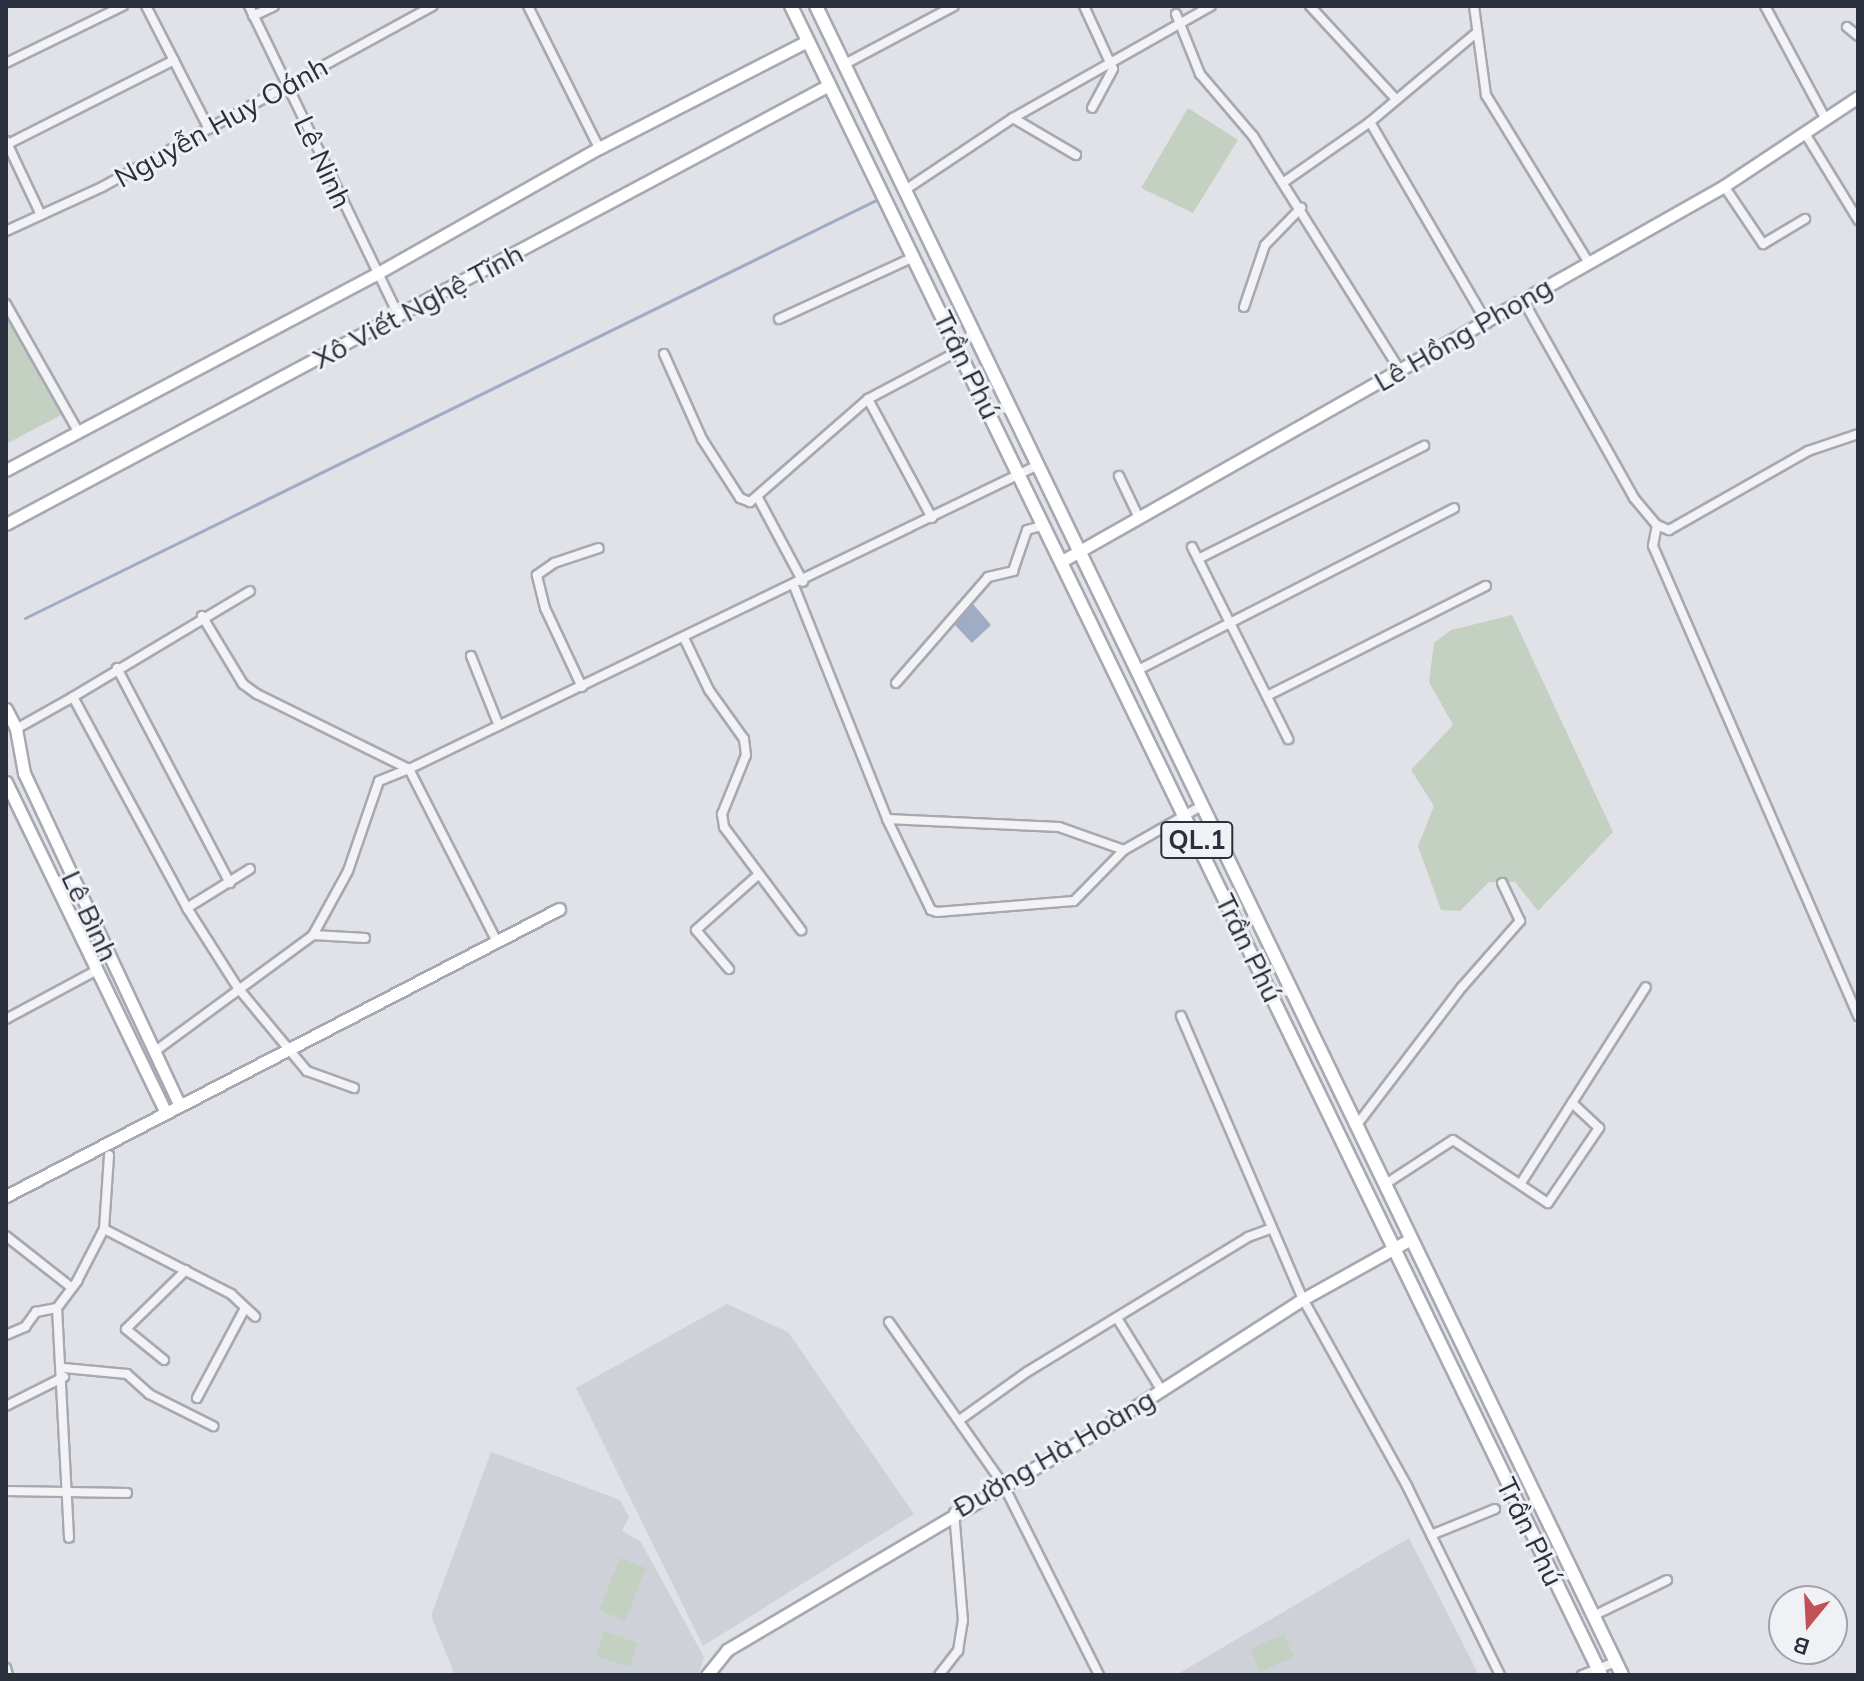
<!DOCTYPE html>
<meta charset="utf-8">
<style>
body{margin:0}
#map{position:relative;width:1864px;height:1681px;overflow:hidden;background:#e0e2e8;font-family:Mulish,sans-serif}
div>[style]{position:absolute}
.built>*{inset:0;background:#cfd1d9}
.green>*{inset:0;background:#c4d1c2}
.water>*{inset:0;background:#9facc4}
.stream>*{height:3px;margin:-1.5px;padding:0 1.5px;transform-origin:1.5px;border-radius:1.5px;background:#9facc4}
.roads{filter:drop-shadow(2px 0 #a6a9b2) drop-shadow(-2px 0 #a6a9b2) drop-shadow(0 2px #a6a9b2) drop-shadow(0 -2px #a6a9b2)}
.street>*{height:8px;margin:-4px;padding:0 4px;transform-origin:4px;border-radius:4px;background:#f3f3f6}
.secondary>*{height:11px;margin:-5.5px;padding:0 5.5px;transform-origin:5.5px;border-radius:5.5px;background:#fff}
.primary>*{height:12px;margin:-6px;padding:0 6px;transform-origin:6px;border-radius:6px;background:#fff}
span{translate:-50% -50%;white-space:nowrap;text-align:center;line-height:1.15;-webkit-text-stroke:6px #f0f1f5;paint-order:stroke}
.shield-label span{padding:2px 6px;background:#f0f1f5;border:2px solid;border-radius:6px;-webkit-text-stroke-width:0}
.shield-label{font-size:26px;color:#2a2f3e;font-weight:700}
.street-label{font-size:28px;color:#2a2f3e}
.frame{position:absolute;inset:0;border:8px solid #2a2f3e;pointer-events:none}
.north{position:absolute;left:1768px;top:1585px;width:80px;height:80px;box-sizing:border-box;background:#f0f1f5;border:2px solid #a1a3ac;border-radius:50%;rotate:198deg;font-size:22px;font-weight:700;line-height:32px;text-align:center;color:#2a2f3e}
.north::after{content:'';display:block;margin:auto;width:28px;height:36px;background:#c15154;clip-path:polygon(50% 0,100% 100%,50% 72%,0 100%)}
</style>
<div id="map">
<div class="built">
<div style="clip-path:polygon(727px 1304px,788px 1332px,914px 1514px,703px 1646px,576px 1388px)"></div>
<div style="clip-path:polygon(491px 1452px,620px 1500px,629px 1517px,622px 1531px,641px 1542px,704px 1657px,698px 1675px,455px 1675px,431px 1616px)"></div>
<div style="clip-path:polygon(1409px 1538px,1479px 1675px,1176px 1675px)"></div>
</div>
<div class="green">
<div style="clip-path:polygon(1188px 108px,1238px 140px,1193px 213px,1141px 188px)"></div>
<div style="clip-path:polygon(6px 313px,63px 414px,6px 444px)"></div>
<div style="clip-path:polygon(1512px 615px,1613px 832px,1538px 911px,1515px 882px,1489px 882px,1460px 911px,1441px 910px,1418px 846px,1434px 806px,1411px 770px,1453px 725px,1429px 682px,1434px 643px,1451px 630px)"></div>
<div style="clip-path:polygon(620px 1558px,646px 1568px,625px 1621px,599px 1610px)"></div>
<div style="clip-path:polygon(604px 1631px,638px 1643px,630px 1667px,596px 1656px)"></div>
<div style="clip-path:polygon(1284px 1634px,1294px 1657px,1260px 1672px,1250px 1649px)"></div>
</div>
<div class="water">
<div style="clip-path:polygon(973px 604px,991px 625px,972px 643px,954px 624px)"></div>
</div>
<div class="stream">
<div style="left:1059px;top:87px;width:163px;rotate:-29.7deg"></div>
<div style="left:25px;top:618px;width:953px;rotate:-26.16deg"></div>
</div>
<div class="roads">
<div class="street">
<div style="left:146px;top:6px;width:138px;rotate:62.9deg"></div>
<div style="left:249px;top:6px;width:344px;rotate:64.2deg"></div>
<div style="left:528px;top:6px;width:159px;rotate:63.4deg"></div>
<div style="left:1084px;top:6px;width:69px;rotate:65.3deg"></div>
<div style="left:1113px;top:69px;width:44px;rotate:118.3deg"></div>
<div style="left:1310px;top:6px;width:125px;rotate:47.3deg"></div>
<div style="left:1474px;top:6px;width:90px;rotate:82.3deg"></div>
<div style="left:1486px;top:95px;width:193px;rotate:58.5deg"></div>
<div style="left:1765px;top:6px;width:129px;rotate:61.8deg"></div>
<div style="left:1176px;top:14px;width:65px;rotate:68.2deg"></div>
<div style="left:1200px;top:74px;width:82px;rotate:49.5deg"></div>
<div style="left:1253px;top:136px;width:279px;rotate:57.9deg"></div>
<div style="left:253px;top:16px;width:23px;rotate:-25deg"></div>
<div style="left:1847px;top:27px;width:14px;rotate:39deg"></div>
<div style="left:6px;top:63px;width:130px;rotate:-26deg"></div>
<div style="left:845px;top:64px;width:123px;rotate:-28deg"></div>
<div style="left:1013px;top:118px;width:73px;rotate:30.4deg"></div>
<div style="left:1370px;top:122px;width:233px;rotate:59.8deg"></div>
<div style="left:1806px;top:135px;width:100px;rotate:58.5deg"></div>
<div style="left:6px;top:141px;width:82px;rotate:64.7deg"></div>
<div style="left:8px;top:144px;width:186px;rotate:-26.8deg"></div>
<div style="left:1284px;top:182px;width:105px;rotate:-34.9deg"></div>
<div style="left:1370px;top:122px;width:138px;rotate:-40deg"></div>
<div style="left:1724px;top:186px;width:70px;rotate:56.1deg"></div>
<div style="left:1763px;top:244px;width:49px;rotate:-30.8deg"></div>
<div style="left:905px;top:190px;width:130px;rotate:-33.7deg"></div>
<div style="left:1013px;top:118px;width:227px;rotate:-29.5deg"></div>
<div style="left:6px;top:231px;width:106px;rotate:-24.6deg"></div>
<div style="left:102px;top:187px;width:377px;rotate:-28.7deg"></div>
<div style="left:1523px;top:300px;width:227px;rotate:60.7deg"></div>
<div style="left:1634px;top:498px;width:35px;rotate:50deg"></div>
<div style="left:1657px;top:525px;width:13px;rotate:23deg"></div>
<div style="left:1669px;top:530px;width:160px;rotate:-29.6deg"></div>
<div style="left:1808px;top:451px;width:53px;rotate:-18.8deg"></div>
<div style="left:6px;top:304px;width:148px;rotate:60.5deg"></div>
<div style="left:1244px;top:307px;width:65px;rotate:-71.3deg"></div>
<div style="left:1265px;top:245px;width:52px;rotate:-45.8deg"></div>
<div style="left:779px;top:319px;width:149px;rotate:-24.7deg"></div>
<div style="left:664px;top:354px;width:93px;rotate:65.9deg"></div>
<div style="left:702px;top:439px;width:70px;rotate:57.2deg"></div>
<div style="left:740px;top:498px;width:11px;rotate:22deg"></div>
<div style="left:750px;top:502px;width:157px;rotate:-41.1deg"></div>
<div style="left:1119px;top:476px;width:47px;rotate:64.5deg"></div>
<div style="left:758px;top:498px;width:95px;rotate:61.8deg"></div>
<div style="left:932px;top:518px;width:135px;rotate:-118.3deg"></div>
<div style="left:868px;top:399px;width:104px;rotate:-28deg"></div>
<div style="left:1657px;top:525px;width:21px;rotate:101deg"></div>
<div style="left:1653px;top:546px;width:513px;rotate:66.43deg"></div>
<div style="left:1192px;top:547px;width:215px;rotate:63.4deg"></div>
<div style="left:1198px;top:559px;width:253px;rotate:-26.6deg"></div>
<div style="left:794px;top:586px;width:251px;rotate:68.2deg"></div>
<div style="left:887px;top:819px;width:172px;rotate:2.7deg"></div>
<div style="left:1059px;top:827px;width:69px;rotate:19.5deg"></div>
<div style="left:1124px;top:850px;width:91px;rotate:-29.7deg"></div>
<div style="left:202px;top:616px;width:79px;rotate:58.9deg"></div>
<div style="left:243px;top:684px;width:17px;rotate:36deg"></div>
<div style="left:257px;top:694px;width:169px;rotate:26.3deg"></div>
<div style="left:409px;top:769px;width:699px;rotate:-25.79deg"></div>
<div style="left:684px;top:638px;width:58px;rotate:64.3deg"></div>
<div style="left:709px;top:690px;width:60px;rotate:54.5deg"></div>
<div style="left:744px;top:739px;width:16px;rotate:83deg"></div>
<div style="left:746px;top:755px;width:64px;rotate:112.1deg"></div>
<div style="left:722px;top:814px;width:13px;rotate:81deg"></div>
<div style="left:724px;top:827px;width:129px;rotate:53.2deg"></div>
<div style="left:471px;top:656px;width:75px;rotate:68.2deg"></div>
<div style="left:117px;top:668px;width:243px;rotate:62.3deg"></div>
<div style="left:1138px;top:670px;width:355px;rotate:-27.1deg"></div>
<div style="left:896px;top:683px;width:140px;rotate:-49deg"></div>
<div style="left:988px;top:577px;width:26px;rotate:-13deg"></div>
<div style="left:1013px;top:571px;width:43px;rotate:-71.1deg"></div>
<div style="left:1027px;top:530px;width:18px;rotate:-16deg"></div>
<div style="left:582px;top:687px;width:87px;rotate:-115.1deg"></div>
<div style="left:545px;top:608px;width:34px;rotate:-104deg"></div>
<div style="left:537px;top:575px;width:21px;rotate:-35deg"></div>
<div style="left:554px;top:563px;width:47px;rotate:-18.4deg"></div>
<div style="left:1267px;top:696px;width:245px;rotate:-26.7deg"></div>
<div style="left:73px;top:697px;width:206px;rotate:-30.9deg"></div>
<div style="left:16px;top:729px;width:65px;rotate:-29.3deg"></div>
<div style="left:73px;top:697px;width:240px;rotate:61.6deg"></div>
<div style="left:187px;top:908px;width:95px;rotate:57.5deg"></div>
<div style="left:238px;top:988px;width:108px;rotate:50.3deg"></div>
<div style="left:307px;top:1071px;width:50px;rotate:19.9deg"></div>
<div style="left:887px;top:819px;width:101px;rotate:64.2deg"></div>
<div style="left:931px;top:910px;width:6px;rotate:18deg"></div>
<div style="left:937px;top:912px;width:137px;rotate:-4.6deg"></div>
<div style="left:1074px;top:901px;width:71px;rotate:-45.6deg"></div>
<div style="left:187px;top:908px;width:74px;rotate:-31.8deg"></div>
<div style="left:313px;top:935px;width:52px;rotate:3.3deg"></div>
<div style="left:729px;top:969px;width:51px;rotate:-130.2deg"></div>
<div style="left:696px;top:930px;width:84px;rotate:-41.6deg"></div>
<div style="left:1181px;top:1016px;width:308px;rotate:66.7deg"></div>
<div style="left:1303px;top:1299px;width:214px;rotate:60.9deg"></div>
<div style="left:1407px;top:1486px;width:211px;rotate:63.8deg"></div>
<div style="left:6px;top:1019px;width:103px;rotate:-28.3deg"></div>
<div style="left:154px;top:1052px;width:197px;rotate:-36.3deg"></div>
<div style="left:313px;top:935px;width:73px;rotate:-61.3deg"></div>
<div style="left:348px;top:871px;width:95px;rotate:-71deg"></div>
<div style="left:379px;top:781px;width:32px;rotate:-22deg"></div>
<div style="left:409px;top:769px;width:194px;rotate:63deg"></div>
<div style="left:1356px;top:1126px;width:175px;rotate:-52.7deg"></div>
<div style="left:1462px;top:987px;width:88px;rotate:-48.7deg"></div>
<div style="left:1520px;top:921px;width:42px;rotate:-115.3deg"></div>
<div style="left:1521px;top:1183px;width:232px;rotate:-57.5deg"></div>
<div style="left:1384px;top:1185px;width:82px;rotate:-33.1deg"></div>
<div style="left:1453px;top:1140px;width:114px;rotate:33.6deg"></div>
<div style="left:1548px;top:1203px;width:91px;rotate:-55.8deg"></div>
<div style="left:1599px;top:1128px;width:37px;rotate:-137deg"></div>
<div style="left:104px;top:1229px;width:143px;rotate:27.1deg"></div>
<div style="left:231px;top:1294px;width:33px;rotate:43deg"></div>
<div style="left:6px;top:1236px;width:84px;rotate:38.2deg"></div>
<div style="left:57px;top:1308px;width:230px;rotate:87deg"></div>
<div style="left:1117px;top:1318px;width:86px;rotate:58.3deg"></div>
<div style="left:889px;top:1322px;width:198px;rotate:54.9deg"></div>
<div style="left:1003px;top:1484px;width:214px;rotate:63.3deg"></div>
<div style="left:6px;top:1335px;width:21px;rotate:-23deg"></div>
<div style="left:25px;top:1327px;width:19px;rotate:-54deg"></div>
<div style="left:36px;top:1312px;width:21px;rotate:-11deg"></div>
<div style="left:57px;top:1308px;width:34px;rotate:-53deg"></div>
<div style="left:77px;top:1281px;width:59px;rotate:-62.6deg"></div>
<div style="left:104px;top:1229px;width:74px;rotate:-86.1deg"></div>
<div style="left:164px;top:1360px;width:49px;rotate:-140.8deg"></div>
<div style="left:126px;top:1329px;width:84px;rotate:-44.5deg"></div>
<div style="left:64px;top:1368px;width:63px;rotate:5.4deg"></div>
<div style="left:127px;top:1374px;width:30px;rotate:42deg"></div>
<div style="left:149px;top:1394px;width:72px;rotate:26.6deg"></div>
<div style="left:197px;top:1398px;width:102px;rotate:-61.9deg"></div>
<div style="left:6px;top:1406px;width:65px;rotate:-26.6deg"></div>
<div style="left:961px;top:1419px;width:81px;rotate:-35.5deg"></div>
<div style="left:1027px;top:1372px;width:259px;rotate:-31.4deg"></div>
<div style="left:1248px;top:1237px;width:23px;rotate:-20deg"></div>
<div style="left:6px;top:1491px;width:121px;rotate:0.9deg"></div>
<div style="left:1431px;top:1535px;width:69px;rotate:-22.1deg"></div>
<div style="left:1595px;top:1615px;width:80px;rotate:-25.9deg"></div>
<div style="left:6px;top:1668px;width:7px;rotate:74deg"></div>
<div style="left:939px;top:1675px;width:31px;rotate:-52deg"></div>
<div style="left:958px;top:1651px;width:30px;rotate:-81deg"></div>
<div style="left:963px;top:1621px;width:109px;rotate:-94.7deg"></div>
<div style="left:1582px;top:1675px;width:36px;rotate:-21deg"></div>
</div>
<div class="secondary">
<div style="left:6px;top:470px;width:419px;rotate:-27.9deg"></div>
<div style="left:376px;top:274px;width:256px;rotate:-29.5deg"></div>
<div style="left:599px;top:148px;width:234px;rotate:-27.2deg"></div>
<div style="left:6px;top:524px;width:933px;rotate:-28.08deg"></div>
<div style="left:1062px;top:561px;width:761px;rotate:-29.53deg"></div>
<div style="left:1724px;top:186px;width:161px;rotate:-33.6deg"></div>
<div style="left:6px;top:709px;width:22px;rotate:63deg"></div>
<div style="left:16px;top:729px;width:45px;rotate:79.7deg"></div>
<div style="left:24px;top:773px;width:365px;rotate:64.9deg"></div>
<div style="left:6px;top:782px;width:365px;rotate:64.2deg"></div>
<div style="left:6px;top:1196px;width:623px;rotate:-27.43deg"></div>
<div style="left:707px;top:1675px;width:32px;rotate:-51deg"></div>
<div style="left:727px;top:1650px;width:434px;rotate:-30.6deg"></div>
<div style="left:1101px;top:1429px;width:240px;rotate:-32.8deg"></div>
<div style="left:1303px;top:1299px;width:121px;rotate:-29.1deg"></div>
</div>
<div class="primary">
<div style="left:791px;top:6px;width:1855px;rotate:64.11deg"></div>
<div style="left:816px;top:6px;width:1853px;rotate:64.22deg"></div>
</div>
</div>
<div class="shield-label">
<span style="left:1197px;top:840px">QL.1</span>
</div>
<div class="street-label">
<span style="left:221px;top:122px;rotate:-29deg">Nguyễn Huy Oánh</span>
<span style="left:323px;top:162px;rotate:65deg">Lê Ninh</span>
<span style="left:418px;top:306px;rotate:-28deg">Xô Viết Nghệ Tĩnh</span>
<span style="left:1463px;top:334px;rotate:-30deg">Lê Hồng Phong</span>
<span style="left:967px;top:365px;rotate:64deg">Trần Phú</span>
<span style="left:90px;top:916px;rotate:65deg">Lê Bình</span>
<span style="left:1249px;top:948px;rotate:64deg">Trần Phú</span>
<span style="left:1054px;top:1453px;rotate:-30deg">Đường Hà Hoàng</span>
<span style="left:1530px;top:1532px;rotate:64deg">Trần Phú</span>
</div>
<div class="frame"></div>
<div class="north">B</div>
</div>
